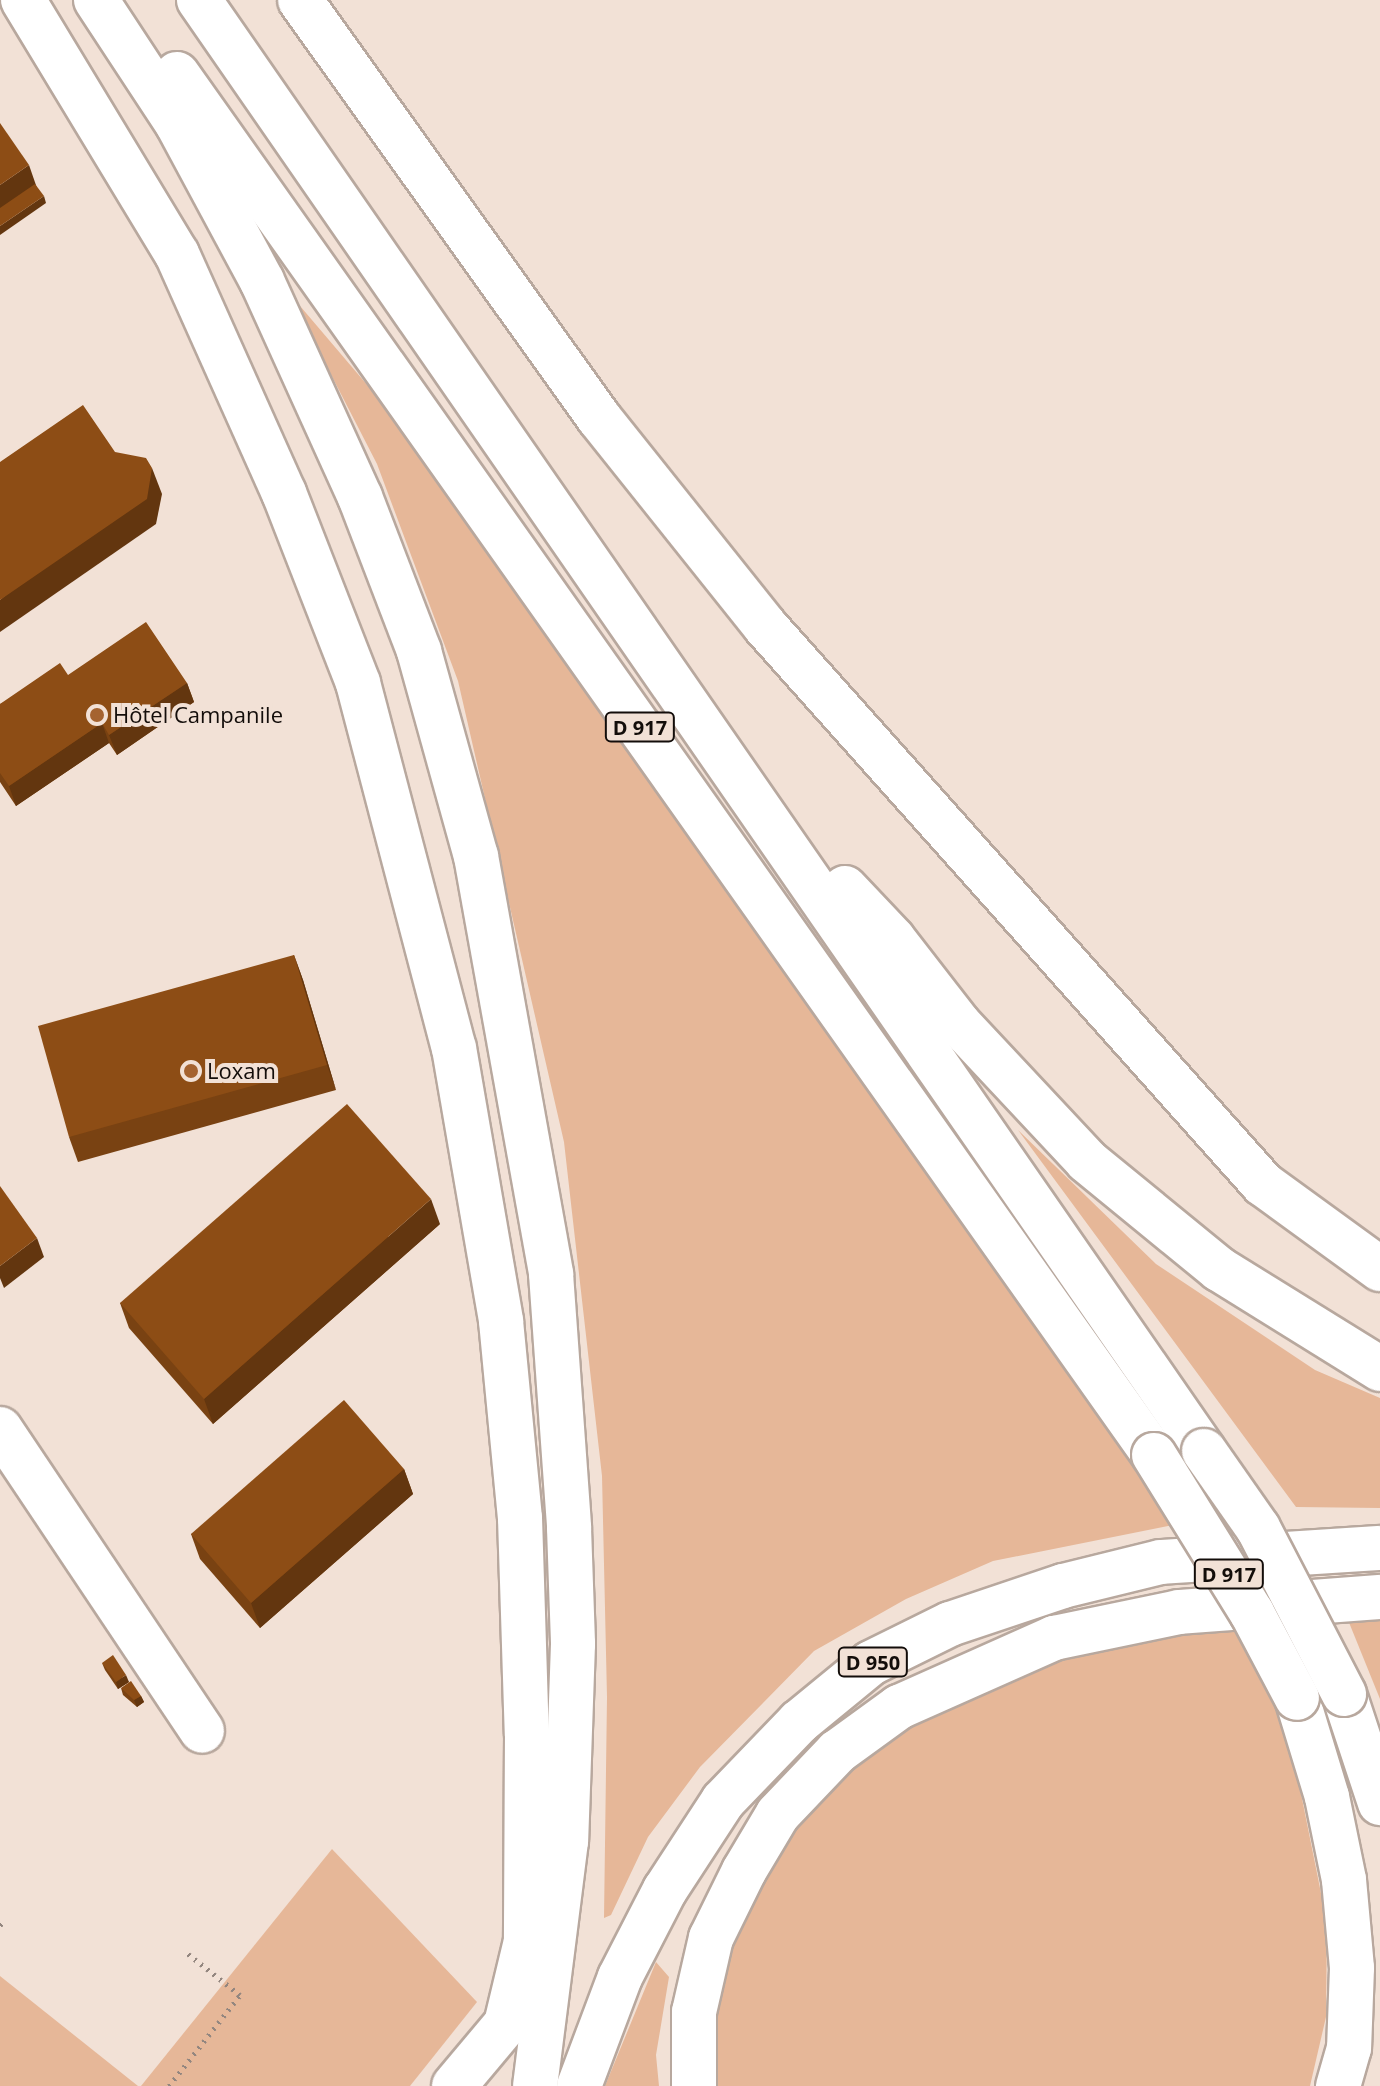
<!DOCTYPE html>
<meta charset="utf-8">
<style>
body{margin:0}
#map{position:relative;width:1380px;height:2086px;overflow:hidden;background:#f2e1d6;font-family:"Open Sans",sans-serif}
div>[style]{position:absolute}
.green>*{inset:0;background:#e6b798}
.path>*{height:5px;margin-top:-2.5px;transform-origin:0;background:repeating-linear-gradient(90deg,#93867f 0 2px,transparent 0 8px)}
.roads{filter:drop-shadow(2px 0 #b8a89e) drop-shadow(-2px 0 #b8a89e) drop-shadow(0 2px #b8a89e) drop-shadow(0 -2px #b8a89e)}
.minor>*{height:44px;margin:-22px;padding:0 22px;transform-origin:22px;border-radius:22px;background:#fff}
.highway>*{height:44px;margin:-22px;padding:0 22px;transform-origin:22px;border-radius:22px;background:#fff}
.bridges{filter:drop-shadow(2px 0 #b8a89e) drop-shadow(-2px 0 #b8a89e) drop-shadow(0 2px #b8a89e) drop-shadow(0 -2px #b8a89e)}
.highway-bridge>*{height:44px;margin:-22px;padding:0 22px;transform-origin:22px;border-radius:22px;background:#fff}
.wall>*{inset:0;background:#794212}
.shaded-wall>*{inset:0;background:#63360f}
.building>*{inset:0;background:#8d4d15}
.dots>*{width:22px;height:22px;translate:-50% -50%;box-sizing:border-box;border:4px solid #f2e1d6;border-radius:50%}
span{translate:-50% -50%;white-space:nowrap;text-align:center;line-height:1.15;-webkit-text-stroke:8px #f2e1d6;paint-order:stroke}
.shield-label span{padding:2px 6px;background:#f2e1d6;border:2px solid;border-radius:6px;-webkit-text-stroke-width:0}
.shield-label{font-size:20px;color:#130d0a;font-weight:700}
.poi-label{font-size:22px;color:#130d0a}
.left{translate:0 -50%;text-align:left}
</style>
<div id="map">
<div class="green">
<div style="clip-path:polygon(289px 293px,397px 420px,1183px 1523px,993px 1561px,906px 1599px,814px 1651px,700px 1767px,648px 1837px,611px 1915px,604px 1918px,607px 1697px,602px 1476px,564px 1142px,458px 681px,377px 464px)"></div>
<div style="clip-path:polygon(1018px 1130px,1156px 1264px,1315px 1370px,1380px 1398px,1380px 1508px,1296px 1507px)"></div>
<div style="clip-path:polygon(1380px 1619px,1380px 1699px,1348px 1620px)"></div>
<div style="clip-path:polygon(1244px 1623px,1283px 1704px,1327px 1923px,1326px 2017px,1310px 2086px,716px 2086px,716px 2018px,725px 1965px,757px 1887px,784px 1841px,838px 1777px,909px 1721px,995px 1680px,1105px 1648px)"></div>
<div style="clip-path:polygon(332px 1849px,477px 2002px,410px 2086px,141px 2086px)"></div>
<div style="clip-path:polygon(656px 1962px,669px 1977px,656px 2055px,659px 2086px,605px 2086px)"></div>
<div style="clip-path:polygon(0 1976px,138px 2086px,0 2086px)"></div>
</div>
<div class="path">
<div style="left:0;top:1925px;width:6px;rotate:-39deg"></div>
<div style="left:169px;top:2086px;width:115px;rotate:-52deg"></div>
<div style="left:240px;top:1995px;width:68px;rotate:-141.6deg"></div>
</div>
<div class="roads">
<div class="minor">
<div style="left:23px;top:0;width:297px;rotate:58.8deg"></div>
<div style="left:177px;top:254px;width:262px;rotate:65.9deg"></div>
<div style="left:284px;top:493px;width:204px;rotate:68.7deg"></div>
<div style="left:358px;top:683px;width:377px;rotate:75.3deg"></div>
<div style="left:454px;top:1048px;width:277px;rotate:80.2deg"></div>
<div style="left:501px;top:1321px;width:198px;rotate:84.5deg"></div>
<div style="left:520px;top:1518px;width:217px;rotate:88.2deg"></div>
<div style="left:527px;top:1735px;width:206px;rotate:90.3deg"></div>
<div style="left:526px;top:1941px;width:85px;rotate:103.5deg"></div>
<div style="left:506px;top:2024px;width:81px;rotate:130deg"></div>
<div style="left:300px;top:0;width:514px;rotate:54.42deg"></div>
<div style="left:599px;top:418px;width:266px;rotate:51.4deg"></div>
<div style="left:765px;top:626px;width:748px;rotate:48.25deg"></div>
<div style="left:1263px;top:1184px;width:145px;rotate:36deg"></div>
<div style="left:0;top:1429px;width:363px;rotate:56.2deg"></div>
</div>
<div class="highway">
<div style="left:96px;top:0;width:149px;rotate:56.7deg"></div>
<div style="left:178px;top:125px;width:177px;rotate:61.7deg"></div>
<div style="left:262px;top:281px;width:237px;rotate:65.6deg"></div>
<div style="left:360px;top:497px;width:165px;rotate:69deg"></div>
<div style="left:419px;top:651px;width:213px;rotate:74.5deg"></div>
<div style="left:476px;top:856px;width:425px;rotate:79.8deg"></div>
<div style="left:551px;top:1274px;width:255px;rotate:85.9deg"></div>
<div style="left:569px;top:1528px;width:116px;rotate:88deg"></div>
<div style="left:573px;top:1644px;width:197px;rotate:92deg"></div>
<div style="left:566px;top:1841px;width:247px;rotate:97.2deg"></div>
<div style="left:199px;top:0;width:1765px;rotate:55.29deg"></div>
<div style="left:177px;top:74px;width:1692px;rotate:54.72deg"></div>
<div style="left:845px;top:888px;width:70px;rotate:46.7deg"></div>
<div style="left:893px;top:939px;width:108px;rotate:52.2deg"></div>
<div style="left:959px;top:1024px;width:187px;rotate:46.9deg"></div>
<div style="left:1087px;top:1161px;width:171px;rotate:39.3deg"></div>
<div style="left:1219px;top:1269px;width:190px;rotate:31.8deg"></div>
<div style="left:1344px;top:1694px;width:115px;rotate:71.7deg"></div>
<div style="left:1297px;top:1698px;width:103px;rotate:73.1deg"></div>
<div style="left:1327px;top:1797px;width:85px;rotate:78.4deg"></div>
<div style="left:1344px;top:1880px;width:88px;rotate:84.8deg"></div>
<div style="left:1352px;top:1968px;width:80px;rotate:92.1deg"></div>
<div style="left:1349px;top:2048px;width:40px;rotate:106deg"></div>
<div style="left:579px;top:2086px;width:116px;rotate:-69.4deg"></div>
<div style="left:620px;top:1977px;width:98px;rotate:-62.7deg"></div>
<div style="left:665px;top:1890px;width:106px;rotate:-56.9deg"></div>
<div style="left:723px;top:1801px;width:110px;rotate:-46.1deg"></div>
<div style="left:799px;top:1722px;width:93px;rotate:-39.3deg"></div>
<div style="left:871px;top:1663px;width:88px;rotate:-26.3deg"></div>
<div style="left:950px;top:1624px;width:119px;rotate:-18.6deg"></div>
<div style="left:1063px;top:1586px;width:101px;rotate:-13.8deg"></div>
<div style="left:1161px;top:1562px;width:219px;rotate:-3.7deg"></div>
<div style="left:694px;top:2086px;width:74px;rotate:-90deg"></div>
<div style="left:694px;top:2012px;width:76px;rotate:-77.1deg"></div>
<div style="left:711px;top:1938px;width:75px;rotate:-63.8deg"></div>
<div style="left:744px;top:1871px;width:66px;rotate:-59.2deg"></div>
<div style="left:778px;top:1814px;width:86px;rotate:-46.4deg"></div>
<div style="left:837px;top:1752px;width:77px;rotate:-36deg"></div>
<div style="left:899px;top:1707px;width:170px;rotate:-24deg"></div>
<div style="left:1054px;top:1638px;width:128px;rotate:-11.7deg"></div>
<div style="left:1179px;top:1612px;width:202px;rotate:-4.3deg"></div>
</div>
</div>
<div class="bridges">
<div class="highway-bridge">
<div style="left:1204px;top:1451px;width:94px;rotate:55deg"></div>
<div style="left:1258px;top:1528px;width:187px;rotate:62.6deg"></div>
<div style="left:1154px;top:1455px;width:186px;rotate:58.2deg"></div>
<div style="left:1252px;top:1613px;width:96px;rotate:62.1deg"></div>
</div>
</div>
<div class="wall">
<div style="clip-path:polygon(68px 675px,187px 683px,194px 702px,117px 755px,109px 743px,16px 806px,0 782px,0 704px)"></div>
<div style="clip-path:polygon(294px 955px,303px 980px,336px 1090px,78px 1162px,69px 1137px)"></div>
<div style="clip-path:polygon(440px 1224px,213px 1424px,129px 1328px,120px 1303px)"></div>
<div style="clip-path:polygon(404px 1469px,413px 1494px,260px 1628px,200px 1559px,191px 1534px)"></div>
<div style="clip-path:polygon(102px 1663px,129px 1682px,118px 1689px,105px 1670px)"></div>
<div style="clip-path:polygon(121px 1688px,141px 1696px,144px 1702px,137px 1707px,123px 1695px)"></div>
</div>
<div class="shaded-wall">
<div style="clip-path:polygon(29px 165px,38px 191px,0 216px,0 185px)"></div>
<div style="clip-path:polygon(44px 196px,46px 203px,0 235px,0 226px)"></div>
<div style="clip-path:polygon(152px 468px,162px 494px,156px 524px,0 632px,0 600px)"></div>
<div style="clip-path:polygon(187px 683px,194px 702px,117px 755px,109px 735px)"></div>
<div style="clip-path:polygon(102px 723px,109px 743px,16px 806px,9px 786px)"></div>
<div style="clip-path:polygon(294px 955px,303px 980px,336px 1090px,327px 1065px)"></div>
<div style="clip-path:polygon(431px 1199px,440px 1224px,213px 1424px,204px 1399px)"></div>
<div style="clip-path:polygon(37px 1238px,44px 1257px,4px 1288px,0 1278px,0 1266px)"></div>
<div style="clip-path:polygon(404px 1469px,413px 1494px,260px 1628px,251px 1603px)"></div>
<div style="clip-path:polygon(126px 1675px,129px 1682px,118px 1689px,116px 1682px)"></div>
<div style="clip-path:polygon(141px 1696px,144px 1702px,137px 1707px,134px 1700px)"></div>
</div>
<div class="building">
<div style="clip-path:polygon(0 123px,29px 165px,0 185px)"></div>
<div style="clip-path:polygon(35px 184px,44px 196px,0 226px,0 208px)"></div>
<div style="clip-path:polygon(83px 405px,115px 452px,146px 458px,152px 468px,147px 499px,0 600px,0 462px)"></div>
<div style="clip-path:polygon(146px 622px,187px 683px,109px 735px,102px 723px,9px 786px,0 773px,0 704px,60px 663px,68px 675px)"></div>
<div style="clip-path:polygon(294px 955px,327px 1065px,69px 1137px,38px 1026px)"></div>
<div style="clip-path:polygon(347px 1104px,431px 1199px,204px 1399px,120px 1303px)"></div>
<div style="clip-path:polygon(0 1186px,37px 1238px,0 1266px)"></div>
<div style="clip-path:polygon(344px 1400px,404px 1469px,251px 1603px,191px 1534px)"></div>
<div style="clip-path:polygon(113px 1655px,126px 1675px,116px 1682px,102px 1663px)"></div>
<div style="clip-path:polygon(131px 1681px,141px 1696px,134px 1700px,121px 1688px)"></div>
</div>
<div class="dots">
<div style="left:97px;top:715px;background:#a56330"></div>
<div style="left:191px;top:1071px;background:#a56330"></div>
</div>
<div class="shield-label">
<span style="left:640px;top:727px">D 917</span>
<span style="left:1229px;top:1574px">D 917</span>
<span style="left:873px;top:1662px">D 950</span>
</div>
<div class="poi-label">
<span class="left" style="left:113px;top:715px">Hôtel Campanile</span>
<span class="left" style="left:207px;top:1071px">Loxam</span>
</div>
</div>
